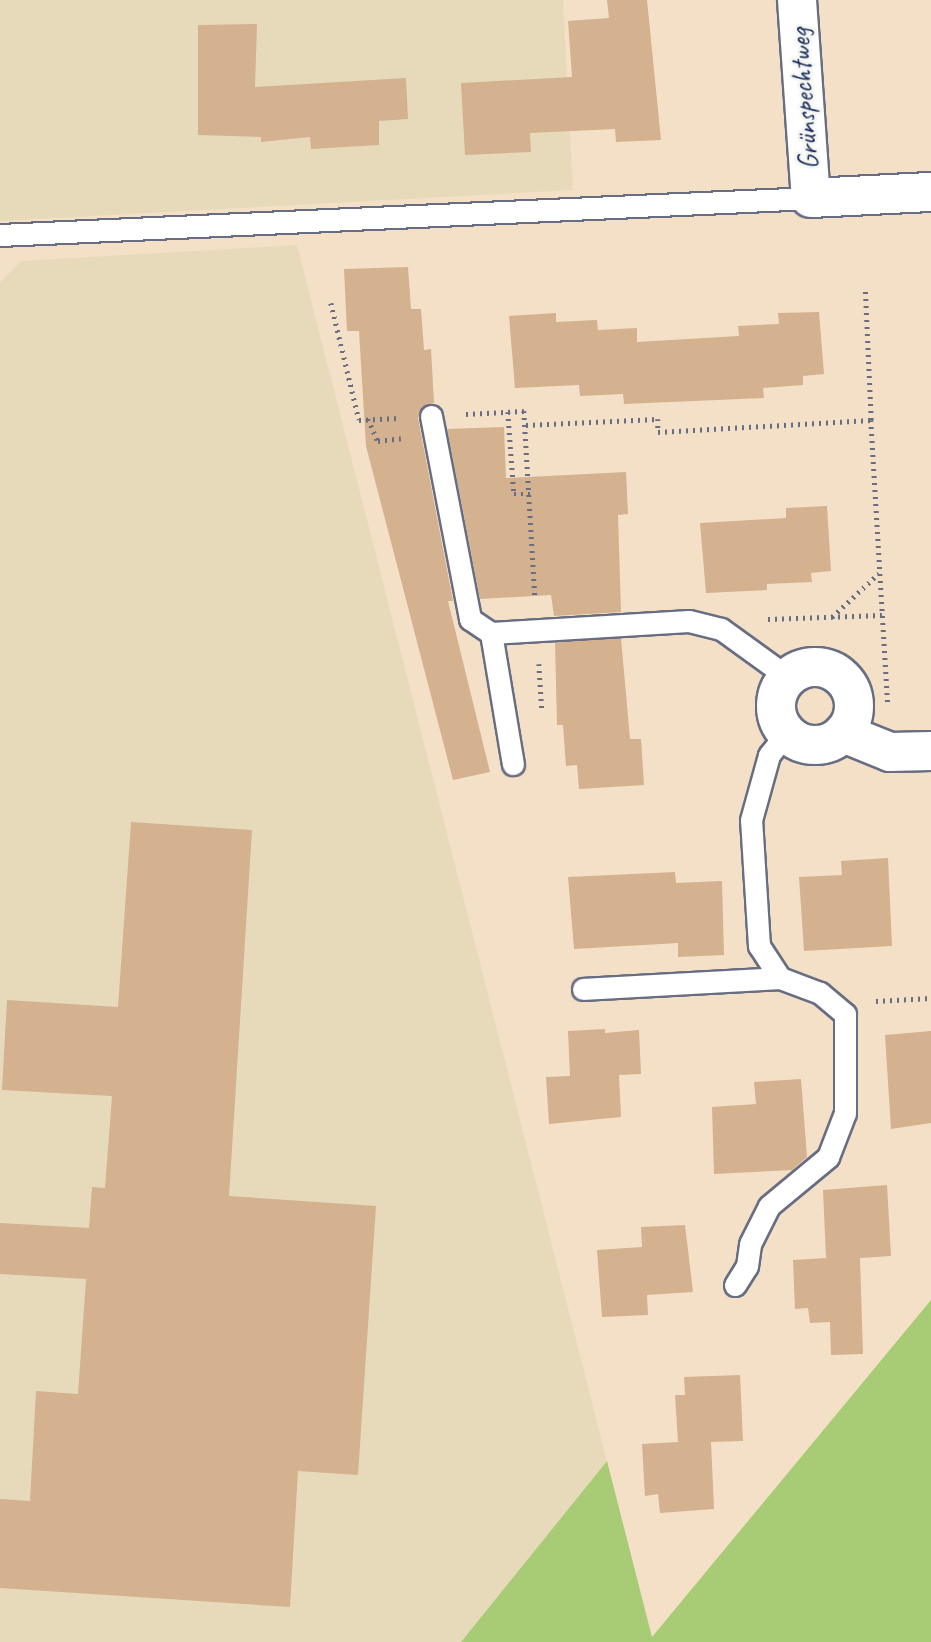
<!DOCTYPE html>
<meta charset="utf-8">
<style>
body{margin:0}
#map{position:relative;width:931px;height:1642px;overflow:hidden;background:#f4e0c7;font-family:Caveat,sans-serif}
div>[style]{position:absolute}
.built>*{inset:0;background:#e7daba}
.green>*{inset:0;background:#a8cc76}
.building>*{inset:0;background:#d4b18f}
.path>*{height:4.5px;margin-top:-2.25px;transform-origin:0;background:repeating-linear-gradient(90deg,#676d83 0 2px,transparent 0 7px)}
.roads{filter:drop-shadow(2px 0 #676d83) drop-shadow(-2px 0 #676d83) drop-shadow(0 2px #676d83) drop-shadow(0 -2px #676d83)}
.service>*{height:21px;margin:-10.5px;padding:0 10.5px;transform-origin:10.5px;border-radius:10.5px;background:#fff}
.minor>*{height:38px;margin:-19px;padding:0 19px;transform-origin:19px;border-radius:19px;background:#fff}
.minor>.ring{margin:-19px;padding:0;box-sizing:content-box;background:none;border:38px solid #fff;border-radius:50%}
span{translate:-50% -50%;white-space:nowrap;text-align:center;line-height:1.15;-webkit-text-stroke:6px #f6f6f2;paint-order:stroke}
.street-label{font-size:28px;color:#1b2f5e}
</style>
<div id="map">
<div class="built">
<div style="clip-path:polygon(0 0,563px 0,573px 190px,0 221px)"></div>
<div style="clip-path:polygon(297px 245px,607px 1461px,461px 1642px,0 1642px,0 282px,21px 261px)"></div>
</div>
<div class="green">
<div style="clip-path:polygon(931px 1300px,931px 1642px,461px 1642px,607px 1461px,652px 1637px)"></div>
</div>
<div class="building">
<div style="clip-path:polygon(607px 0,647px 0,661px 140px,616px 142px,615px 129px,530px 133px,531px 152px,465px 155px,461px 83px,572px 77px,568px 21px,609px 18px)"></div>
<div style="clip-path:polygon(257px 24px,255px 87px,406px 78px,408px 119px,379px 121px,379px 145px,311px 149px,310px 137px,261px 142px,261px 137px,198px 135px,198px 25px)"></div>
<div style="clip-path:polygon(408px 267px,411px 309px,421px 309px,424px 350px,431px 349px,434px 403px,422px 407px,418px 418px,453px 601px,448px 601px,490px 772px,453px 780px,366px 446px,359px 331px,347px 331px,344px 269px)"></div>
<div style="clip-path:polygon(819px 312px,824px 374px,803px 376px,803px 385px,763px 388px,764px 398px,624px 404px,623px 394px,580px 396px,579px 385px,515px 388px,509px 316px,556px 313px,556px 322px,597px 320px,598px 330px,637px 328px,637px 342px,739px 336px,738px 326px,779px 324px,778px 313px)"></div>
<div style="clip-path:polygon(504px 427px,506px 478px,626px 472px,628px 514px,618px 515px,621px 612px,554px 616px,551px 595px,480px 599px,447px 429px)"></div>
<div style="clip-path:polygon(827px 506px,831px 571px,811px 573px,812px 582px,767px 584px,767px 590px,706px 593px,700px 523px,786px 518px,786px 508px)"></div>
<div style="clip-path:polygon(621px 638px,630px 739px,641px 739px,644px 785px,579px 789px,577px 765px,566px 766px,563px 725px,557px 725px,555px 642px)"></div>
<div style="clip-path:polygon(131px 822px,252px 830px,229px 1196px,376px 1206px,358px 1475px,298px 1471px,290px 1607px,0 1588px,0 1499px,30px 1501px,36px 1391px,78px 1394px,86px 1279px,0 1274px,0 1223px,89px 1228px,92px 1187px,105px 1188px,112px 1096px,2px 1090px,7px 1000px,118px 1007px)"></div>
<div style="clip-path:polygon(888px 858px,892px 946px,804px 951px,799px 877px,842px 875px,841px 861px)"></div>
<div style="clip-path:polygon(675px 872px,676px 883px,722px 881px,724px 955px,678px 957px,678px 943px,574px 949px,568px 877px)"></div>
<div style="clip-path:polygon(605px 1029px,605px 1033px,639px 1030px,641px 1074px,619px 1075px,621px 1117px,549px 1124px,546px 1077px,570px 1076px,568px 1031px)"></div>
<div style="clip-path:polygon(931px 1031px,931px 1123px,891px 1129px,885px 1035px)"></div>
<div style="clip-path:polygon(801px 1079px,807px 1157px,792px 1170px,714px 1174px,712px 1107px,756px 1104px,754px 1082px)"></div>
<div style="clip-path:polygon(887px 1185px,891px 1256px,860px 1258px,863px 1354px,831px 1355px,830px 1322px,810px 1323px,808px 1308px,795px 1309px,793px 1260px,826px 1258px,823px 1190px)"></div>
<div style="clip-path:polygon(685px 1225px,693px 1292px,647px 1295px,648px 1315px,602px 1317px,597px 1250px,642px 1247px,641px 1227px)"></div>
<div style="clip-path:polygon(740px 1375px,743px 1441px,711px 1442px,714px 1509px,660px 1513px,658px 1494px,645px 1496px,642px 1444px,678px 1442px,675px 1395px,685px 1395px,684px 1377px)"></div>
</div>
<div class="path">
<div style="left:331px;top:303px;width:120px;rotate:76.5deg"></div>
<div style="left:359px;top:420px;width:39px;rotate:-3deg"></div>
<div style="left:508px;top:412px;width:82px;rotate:85.8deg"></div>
<div style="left:514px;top:494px;width:16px"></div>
<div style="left:466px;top:414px;width:58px;rotate:-3deg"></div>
<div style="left:524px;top:411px;width:185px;rotate:86.6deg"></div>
<div style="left:368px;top:419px;width:24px;rotate:66deg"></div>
<div style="left:378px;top:441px;width:23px;rotate:-7deg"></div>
<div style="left:871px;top:420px;width:287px;rotate:86.6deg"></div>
<div style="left:526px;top:425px;width:132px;rotate:-2.6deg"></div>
<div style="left:658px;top:419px;width:13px;rotate:90deg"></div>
<div style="left:658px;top:432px;width:213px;rotate:-3.2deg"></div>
<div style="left:871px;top:420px;width:131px;rotate:-92.6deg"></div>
<div style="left:832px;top:617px;width:64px;rotate:-43.1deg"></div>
<div style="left:768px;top:619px;width:114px;rotate:-2deg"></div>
<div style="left:539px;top:664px;width:47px;rotate:86.3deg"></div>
<div style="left:876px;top:1001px;width:55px;rotate:-3.1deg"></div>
</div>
<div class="roads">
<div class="service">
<div style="left:0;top:235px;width:812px;rotate:-2.61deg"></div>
<div style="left:431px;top:416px;width:207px;rotate:79.1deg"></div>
<div style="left:470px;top:619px;width:25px;rotate:34deg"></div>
<div style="left:491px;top:633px;width:198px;rotate:-3.5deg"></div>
<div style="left:689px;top:621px;width:33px;rotate:14deg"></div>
<div style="left:721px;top:629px;width:84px;rotate:35.8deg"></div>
<div style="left:491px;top:633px;width:133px;rotate:80.5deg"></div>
<div style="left:583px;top:989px;width:197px;rotate:-3.2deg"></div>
<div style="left:735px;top:1285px;width:22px;rotate:-58deg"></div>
<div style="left:747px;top:1266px;width:22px;rotate:-82deg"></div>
<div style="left:750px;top:1244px;width:42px;rotate:-63.4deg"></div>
<div style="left:769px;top:1206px;width:77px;rotate:-39.7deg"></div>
<div style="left:828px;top:1157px;width:47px;rotate:-68.9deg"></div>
<div style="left:845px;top:1113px;width:99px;rotate:-90deg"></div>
<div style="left:845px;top:1014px;width:33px;rotate:-140deg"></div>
<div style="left:820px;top:993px;width:43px;rotate:-159.4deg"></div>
<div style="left:780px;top:978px;width:38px;rotate:-123deg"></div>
<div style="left:759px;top:946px;width:126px;rotate:-93.6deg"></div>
<div style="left:751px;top:820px;width:67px;rotate:-74.5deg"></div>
<div style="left:769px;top:755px;width:28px;rotate:-51deg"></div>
</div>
<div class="minor">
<div style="left:797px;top:0;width:198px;rotate:86deg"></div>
<div style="left:811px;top:198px;width:120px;rotate:-2.9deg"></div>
<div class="ring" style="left:776px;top:667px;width:40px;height:40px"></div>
<div style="left:843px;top:733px;width:51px;rotate:22deg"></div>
<div style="left:890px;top:752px;width:41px;rotate:-1.4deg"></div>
</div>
</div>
<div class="street-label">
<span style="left:804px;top:99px;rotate:-94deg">Grünspechtweg</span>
</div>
</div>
